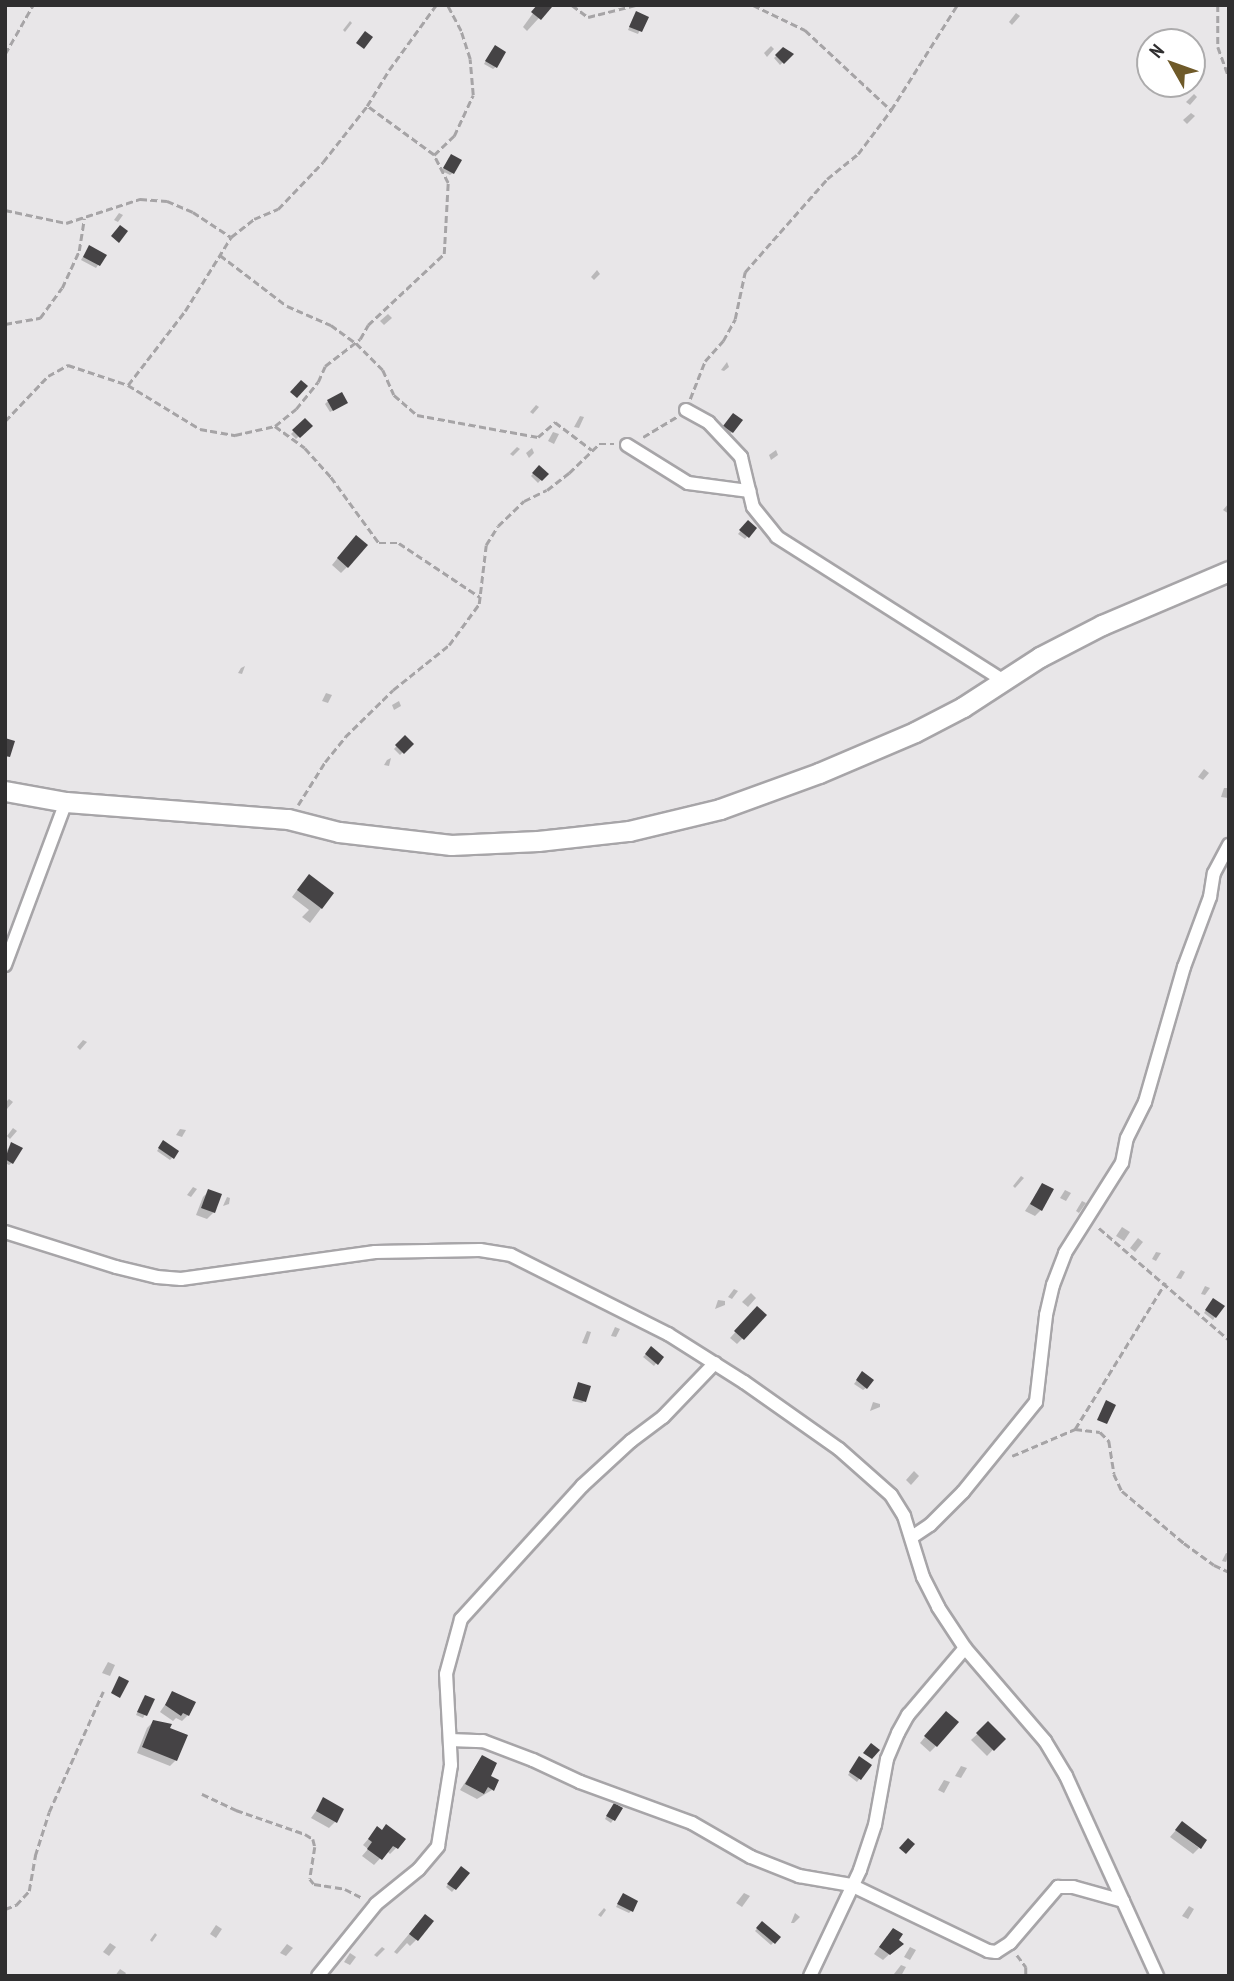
<!DOCTYPE html>
<style>
body{margin:0}
#map{position:relative;width:1234px;height:1981px;overflow:hidden;background:#e8e6e8;font-family:"PT Sans Narrow",sans-serif}
div>[style]{position:absolute}
.shadow>*{inset:0;background:#0003}
.building>*{inset:0;background:#454345}
.path>*{height:2.5px;margin-top:-1.25px;transform-origin:0;background:repeating-linear-gradient(90deg,#a6a4a6 0 7px,transparent 0 10.5px)}
.roads{filter:drop-shadow(2px 0 #a7a5a8) drop-shadow(-2px 0 #a7a5a8) drop-shadow(0 2px #a7a5a8) drop-shadow(0 -2px #a7a5a8)}
.street>*{height:12px;margin:-6px;padding:0 6px;transform-origin:6px;border-radius:6px;background:#fff}
.secondary>*{height:19px;margin:-9.5px;padding:0 9.5px;transform-origin:9.5px;border-radius:9.5px;background:#fff}
span{translate:-50% -50%;white-space:nowrap;text-align:center;line-height:1.15;-webkit-text-stroke:7px #fff;paint-order:stroke}
.frame{position:absolute;inset:0;border:7px solid #2f2e2f;pointer-events:none}
.north{position:absolute;left:1136px;top:28px;width:70px;height:70px;box-sizing:border-box;background:#fff;border:2px solid #acabac;border-radius:50%;rotate:310deg;font-size:19px;font-weight:700;line-height:28px;text-align:center;color:#2f2e2f}
.north::after{content:'';display:block;margin:auto;width:24px;height:32px;background:#6f5a29;clip-path:polygon(50% 0,100% 100%,50% 72%,0 100%)}
</style>
<div id="map">
<div class="shadow">
<div style="clip-path:polygon(539px 5px,549px 7px,527px 31px,523px 27px)"></div>
<div style="clip-path:polygon(1016px 13px,1020px 16px,1012px 25px,1009px 22px)"></div>
<div style="clip-path:polygon(634px 16px,646px 17px,638px 34px,628px 30px)"></div>
<div style="clip-path:polygon(350px 21px,352px 23px,345px 32px,343px 30px)"></div>
<div style="clip-path:polygon(771px 46px,774px 49px,767px 57px,764px 53px)"></div>
<div style="clip-path:polygon(492px 50px,496px 67px,493px 69px,484px 64px)"></div>
<div style="clip-path:polygon(783px 50px,792px 54px,780px 65px,774px 58px)"></div>
<div style="clip-path:polygon(1194px 94px,1197px 97px,1190px 105px,1186px 102px)"></div>
<div style="clip-path:polygon(1191px 113px,1195px 116px,1187px 124px,1183px 120px)"></div>
<div style="clip-path:polygon(449px 158px,453px 173px,450px 175px,442px 171px)"></div>
<div style="clip-path:polygon(119px 213px,123px 215px,118px 222px,114px 220px)"></div>
<div style="clip-path:polygon(87px 250px,104px 256px,96px 268px,81px 260px)"></div>
<div style="clip-path:polygon(597px 270px,600px 274px,594px 280px,591px 277px)"></div>
<div style="clip-path:polygon(388px 314px,392px 318px,384px 325px,380px 321px)"></div>
<div style="clip-path:polygon(727px 362px,729px 367px,724px 371px,721px 370px)"></div>
<div style="clip-path:polygon(328px 401px,343px 405px,330px 412px,325px 404px)"></div>
<div style="clip-path:polygon(536px 405px,539px 407px,533px 414px,530px 412px)"></div>
<div style="clip-path:polygon(580px 416px,584px 417px,579px 428px,574px 427px)"></div>
<div style="clip-path:polygon(731px 417px,732px 432px,730px 434px,722px 429px)"></div>
<div style="clip-path:polygon(305px 420px,310px 426px,296px 439px,291px 434px)"></div>
<div style="clip-path:polygon(553px 432px,559px 434px,554px 444px,548px 441px)"></div>
<div style="clip-path:polygon(517px 447px,520px 449px,513px 456px,510px 454px)"></div>
<div style="clip-path:polygon(532px 448px,534px 453px,529px 458px,526px 453px)"></div>
<div style="clip-path:polygon(776px 450px,778px 455px,771px 460px,769px 455px)"></div>
<div style="clip-path:polygon(539px 467px,546px 474px,538px 483px,531px 476px)"></div>
<div style="clip-path:polygon(1229px 503px,1229px 514px,1223px 510px)"></div>
<div style="clip-path:polygon(748px 522px,755px 528px,745px 539px,738px 534px)"></div>
<div style="clip-path:polygon(350px 543px,347px 567px,341px 573px,332px 565px)"></div>
<div style="clip-path:polygon(245px 666px,242px 674px,238px 673px,241px 668px)"></div>
<div style="clip-path:polygon(326px 693px,332px 695px,328px 703px,322px 701px)"></div>
<div style="clip-path:polygon(399px 701px,401px 706px,394px 710px,392px 705px)"></div>
<div style="clip-path:polygon(405px 737px,411px 744px,400px 755px,394px 749px)"></div>
<div style="clip-path:polygon(391px 758px,389px 766px,384px 765px,387px 760px)"></div>
<div style="clip-path:polygon(1204px 769px,1209px 773px,1203px 780px,1198px 777px)"></div>
<div style="clip-path:polygon(1224px 788px,1229px 788px,1228px 798px,1221px 797px)"></div>
<div style="clip-path:polygon(303px 882px,332px 894px,310px 923px,302px 917px,309px 910px,292px 897px)"></div>
<div style="clip-path:polygon(83px 1040px,87px 1042px,80px 1050px,77px 1047px)"></div>
<div style="clip-path:polygon(9px 1099px,13px 1102px,7px 1109px,5px 1103px)"></div>
<div style="clip-path:polygon(13px 1128px,17px 1131px,10px 1139px,7px 1136px)"></div>
<div style="clip-path:polygon(180px 1129px,186px 1130px,182px 1137px,176px 1135px)"></div>
<div style="clip-path:polygon(11px 1144px,12px 1163px,9px 1165px,5px 1163px,5px 1153px)"></div>
<div style="clip-path:polygon(161px 1145px,172px 1158px,170px 1160px,157px 1151px)"></div>
<div style="clip-path:polygon(1021px 1176px,1024px 1178px,1015px 1188px,1013px 1186px)"></div>
<div style="clip-path:polygon(1042px 1185px,1041px 1210px,1035px 1216px,1025px 1211px)"></div>
<div style="clip-path:polygon(193px 1187px,197px 1189px,191px 1197px,187px 1195px)"></div>
<div style="clip-path:polygon(1065px 1190px,1071px 1193px,1066px 1201px,1060px 1198px)"></div>
<div style="clip-path:polygon(209px 1191px,214px 1212px,207px 1219px,196px 1215px,203px 1197px)"></div>
<div style="clip-path:polygon(227px 1197px,230px 1198px,229px 1204px,223px 1206px)"></div>
<div style="clip-path:polygon(1082px 1201px,1086px 1203px,1079px 1213px,1076px 1211px)"></div>
<div style="clip-path:polygon(1122px 1227px,1130px 1232px,1124px 1241px,1116px 1236px)"></div>
<div style="clip-path:polygon(1138px 1238px,1143px 1242px,1135px 1252px,1130px 1248px)"></div>
<div style="clip-path:polygon(1156px 1252px,1161px 1253px,1156px 1261px,1152px 1259px)"></div>
<div style="clip-path:polygon(1181px 1270px,1185px 1272px,1181px 1279px,1176px 1278px)"></div>
<div style="clip-path:polygon(1205px 1286px,1210px 1288px,1205px 1295px,1201px 1294px)"></div>
<div style="clip-path:polygon(734px 1289px,738px 1291px,732px 1299px,728px 1297px)"></div>
<div style="clip-path:polygon(751px 1293px,756px 1298px,748px 1307px,742px 1302px)"></div>
<div style="clip-path:polygon(718px 1300px,725px 1301px,725px 1305px,715px 1309px)"></div>
<div style="clip-path:polygon(1211px 1303px,1215px 1317px,1213px 1320px,1204px 1313px)"></div>
<div style="clip-path:polygon(757px 1308px,765px 1315px,737px 1344px,730px 1338px)"></div>
<div style="clip-path:polygon(615px 1327px,620px 1329px,616px 1337px,611px 1336px)"></div>
<div style="clip-path:polygon(587px 1331px,591px 1332px,587px 1344px,582px 1343px)"></div>
<div style="clip-path:polygon(651px 1349px,661px 1357px,654px 1366px,643px 1357px)"></div>
<div style="clip-path:polygon(860px 1376px,866px 1388px,863px 1390px,854px 1384px)"></div>
<div style="clip-path:polygon(578px 1384px,585px 1401px,582px 1403px,572px 1401px)"></div>
<div style="clip-path:polygon(873px 1402px,880px 1404px,880px 1407px,870px 1411px)"></div>
<div style="clip-path:polygon(914px 1471px,919px 1476px,911px 1485px,906px 1480px)"></div>
<div style="clip-path:polygon(1226px 1553px,1229px 1554px,1226px 1562px,1222px 1561px)"></div>
<div style="clip-path:polygon(108px 1662px,115px 1665px,110px 1676px,102px 1673px)"></div>
<div style="clip-path:polygon(173px 1693px,188px 1715px,182px 1721px,176px 1718px,173px 1721px,160px 1712px)"></div>
<div style="clip-path:polygon(143px 1699px,153px 1700px,143px 1718px,136px 1715px)"></div>
<div style="clip-path:polygon(940px 1719px,936px 1746px,930px 1752px,920px 1743px)"></div>
<div style="clip-path:polygon(153px 1722px,168px 1729px,176px 1760px,170px 1766px,137px 1753px,147px 1728px)"></div>
<div style="clip-path:polygon(988px 1724px,1003px 1739px,987px 1756px,971px 1740px)"></div>
<div style="clip-path:polygon(482px 1757px,492px 1790px,477px 1799px,460px 1790px)"></div>
<div style="clip-path:polygon(857px 1761px,869px 1765px,857px 1782px,848px 1775px)"></div>
<div style="clip-path:polygon(961px 1766px,967px 1768px,961px 1778px,955px 1776px)"></div>
<div style="clip-path:polygon(944px 1780px,950px 1782px,944px 1793px,938px 1790px)"></div>
<div style="clip-path:polygon(324px 1800px,335px 1822px,329px 1828px,311px 1818px)"></div>
<div style="clip-path:polygon(612px 1807px,621px 1809px,611px 1823px,605px 1819px)"></div>
<div style="clip-path:polygon(377px 1829px,396px 1848px,390px 1854px,387px 1851px,374px 1865px,362px 1856px,368px 1849px,363px 1845px)"></div>
<div style="clip-path:polygon(1176px 1830px,1199px 1848px,1193px 1854px,1170px 1837px)"></div>
<div style="clip-path:polygon(459px 1871px,468px 1873px,452px 1892px,446px 1887px)"></div>
<div style="clip-path:polygon(744px 1893px,750px 1896px,742px 1907px,736px 1903px)"></div>
<div style="clip-path:polygon(621px 1898px,631px 1911px,629px 1913px,616px 1907px)"></div>
<div style="clip-path:polygon(1189px 1906px,1194px 1909px,1188px 1919px,1182px 1916px)"></div>
<div style="clip-path:polygon(604px 1908px,606px 1910px,601px 1917px,598px 1915px)"></div>
<div style="clip-path:polygon(795px 1913px,800px 1917px,794px 1923px,791px 1923px)"></div>
<div style="clip-path:polygon(419px 1922px,416px 1940px,410px 1946px,407px 1943px,397px 1954px,394px 1952px)"></div>
<div style="clip-path:polygon(762px 1923px,779px 1937px,771px 1945px,755px 1931px)"></div>
<div style="clip-path:polygon(216px 1925px,222px 1929px,216px 1938px,210px 1934px)"></div>
<div style="clip-path:polygon(155px 1933px,157px 1935px,152px 1942px,150px 1940px)"></div>
<div style="clip-path:polygon(887px 1936px,895px 1949px,883px 1960px,874px 1954px)"></div>
<div style="clip-path:polygon(110px 1943px,116px 1947px,109px 1956px,103px 1952px)"></div>
<div style="clip-path:polygon(287px 1944px,293px 1948px,286px 1956px,280px 1953px)"></div>
<div style="clip-path:polygon(382px 1947px,385px 1949px,377px 1957px,374px 1955px)"></div>
<div style="clip-path:polygon(910px 1947px,916px 1950px,910px 1960px,904px 1957px)"></div>
<div style="clip-path:polygon(350px 1953px,356px 1957px,350px 1965px,344px 1962px)"></div>
<div style="clip-path:polygon(901px 1965px,906px 1967px,901px 1976px,897px 1976px,894px 1974px)"></div>
<div style="clip-path:polygon(120px 1969px,126px 1973px,124px 1976px,115px 1976px)"></div>
</div>
<div class="building">
<div style="clip-path:polygon(537px 5px,552px 7px,541px 20px,531px 12px)"></div>
<div style="clip-path:polygon(636px 11px,649px 17px,642px 32px,629px 27px)"></div>
<div style="clip-path:polygon(365px 31px,373px 37px,364px 49px,356px 43px)"></div>
<div style="clip-path:polygon(495px 45px,506px 52px,497px 68px,485px 61px)"></div>
<div style="clip-path:polygon(783px 47px,794px 54px,784px 64px,775px 55px)"></div>
<div style="clip-path:polygon(451px 154px,462px 160px,454px 174px,443px 168px)"></div>
<div style="clip-path:polygon(120px 225px,128px 231px,119px 243px,111px 236px)"></div>
<div style="clip-path:polygon(89px 245px,107px 255px,100px 266px,83px 257px)"></div>
<div style="clip-path:polygon(301px 380px,308px 386px,297px 398px,290px 392px)"></div>
<div style="clip-path:polygon(342px 392px,348px 403px,333px 411px,327px 400px)"></div>
<div style="clip-path:polygon(733px 413px,743px 420px,733px 433px,723px 426px)"></div>
<div style="clip-path:polygon(305px 418px,313px 426px,300px 438px,292px 430px)"></div>
<div style="clip-path:polygon(539px 465px,549px 474px,542px 481px,532px 473px)"></div>
<div style="clip-path:polygon(748px 520px,757px 528px,749px 538px,739px 530px)"></div>
<div style="clip-path:polygon(356px 535px,368px 545px,348px 568px,337px 558px)"></div>
<div style="clip-path:polygon(405px 735px,414px 744px,404px 754px,395px 745px)"></div>
<div style="clip-path:polygon(5px 738px,15px 741px,10px 757px,5px 756px)"></div>
<div style="clip-path:polygon(309px 874px,334px 893px,322px 909px,297px 890px)"></div>
<div style="clip-path:polygon(163px 1140px,179px 1151px,174px 1159px,158px 1148px)"></div>
<div style="clip-path:polygon(11px 1142px,23px 1148px,13px 1164px,5px 1159px)"></div>
<div style="clip-path:polygon(1042px 1183px,1054px 1189px,1042px 1211px,1030px 1204px)"></div>
<div style="clip-path:polygon(208px 1189px,222px 1194px,215px 1213px,201px 1208px)"></div>
<div style="clip-path:polygon(1213px 1298px,1225px 1306px,1216px 1318px,1205px 1310px)"></div>
<div style="clip-path:polygon(757px 1306px,767px 1315px,744px 1340px,734px 1331px)"></div>
<div style="clip-path:polygon(651px 1346px,664px 1357px,658px 1365px,645px 1354px)"></div>
<div style="clip-path:polygon(862px 1371px,874px 1380px,867px 1389px,856px 1380px)"></div>
<div style="clip-path:polygon(578px 1382px,591px 1386px,586px 1402px,573px 1398px)"></div>
<div style="clip-path:polygon(1106px 1400px,1116px 1405px,1107px 1424px,1097px 1420px)"></div>
<div style="clip-path:polygon(119px 1676px,129px 1681px,120px 1698px,111px 1693px)"></div>
<div style="clip-path:polygon(172px 1691px,196px 1702px,189px 1716px,183px 1713px,181px 1716px,165px 1705px)"></div>
<div style="clip-path:polygon(145px 1695px,155px 1699px,147px 1716px,137px 1712px)"></div>
<div style="clip-path:polygon(946px 1711px,959px 1722px,937px 1747px,924px 1736px)"></div>
<div style="clip-path:polygon(153px 1720px,172px 1724px,170px 1728px,188px 1735px,177px 1761px,142px 1747px)"></div>
<div style="clip-path:polygon(988px 1721px,1006px 1739px,994px 1751px,976px 1733px)"></div>
<div style="clip-path:polygon(871px 1743px,880px 1750px,872px 1759px,863px 1753px)"></div>
<div style="clip-path:polygon(482px 1755px,497px 1763px,491px 1776px,499px 1780px,494px 1791px,488px 1787px,484px 1794px,465px 1784px)"></div>
<div style="clip-path:polygon(859px 1756px,872px 1765px,861px 1780px,849px 1772px)"></div>
<div style="clip-path:polygon(323px 1797px,344px 1809px,337px 1823px,316px 1811px)"></div>
<div style="clip-path:polygon(614px 1803px,623px 1808px,615px 1821px,606px 1816px)"></div>
<div style="clip-path:polygon(1182px 1821px,1207px 1840px,1201px 1849px,1175px 1830px)"></div>
<div style="clip-path:polygon(386px 1824px,406px 1839px,398px 1849px,393px 1846px,382px 1860px,367px 1849px,372px 1842px,368px 1839px,377px 1826px,382px 1830px)"></div>
<div style="clip-path:polygon(908px 1838px,915px 1844px,906px 1854px,899px 1848px)"></div>
<div style="clip-path:polygon(461px 1866px,470px 1873px,456px 1890px,447px 1884px)"></div>
<div style="clip-path:polygon(623px 1893px,638px 1901px,633px 1912px,617px 1904px)"></div>
<div style="clip-path:polygon(425px 1914px,434px 1921px,418px 1941px,409px 1934px)"></div>
<div style="clip-path:polygon(762px 1921px,781px 1937px,775px 1944px,756px 1928px)"></div>
<div style="clip-path:polygon(893px 1928px,903px 1934px,899px 1940px,904px 1944px,890px 1955px,879px 1947px)"></div>
</div>
<div class="path">
<div style="left:572px;top:5px;width:20px;rotate:37deg"></div>
<div style="left:588px;top:17px;width:49px;rotate:-14deg"></div>
<div style="left:753px;top:5px;width:58px;rotate:25.7deg"></div>
<div style="left:805px;top:30px;width:117px;rotate:42.9deg"></div>
<div style="left:1218px;top:5px;width:42px;rotate:90deg"></div>
<div style="left:1218px;top:47px;width:32px;rotate:70deg"></div>
<div style="left:5px;top:54px;width:56px;rotate:-60.3deg"></div>
<div style="left:434px;top:155px;width:28px;rotate:-44deg"></div>
<div style="left:454px;top:136px;width:45px;rotate:-65.1deg"></div>
<div style="left:473px;top:95px;width:36px;rotate:-95deg"></div>
<div style="left:470px;top:59px;width:29px;rotate:-108deg"></div>
<div style="left:461px;top:31px;width:30px;rotate:-118deg"></div>
<div style="left:5px;top:210px;width:62px;rotate:12deg"></div>
<div style="left:66px;top:223px;width:78px;rotate:-18deg"></div>
<div style="left:140px;top:199px;width:27px;rotate:4deg"></div>
<div style="left:167px;top:201px;width:28px;rotate:23deg"></div>
<div style="left:193px;top:212px;width:45px;rotate:33.3deg"></div>
<div style="left:220px;top:255px;width:84px;rotate:37.3deg"></div>
<div style="left:287px;top:306px;width:48px;rotate:23.4deg"></div>
<div style="left:331px;top:325px;width:31px;rotate:36deg"></div>
<div style="left:356px;top:343px;width:38px;rotate:45deg"></div>
<div style="left:383px;top:370px;width:27px;rotate:66deg"></div>
<div style="left:394px;top:395px;width:30px;rotate:41deg"></div>
<div style="left:417px;top:415px;width:123px;rotate:10.3deg"></div>
<div style="left:538px;top:437px;width:23px;rotate:-41deg"></div>
<div style="left:555px;top:422px;width:46px;rotate:37.1deg"></div>
<div style="left:5px;top:324px;width:36px;rotate:-10deg"></div>
<div style="left:40px;top:318px;width:37px;rotate:-54deg"></div>
<div style="left:62px;top:288px;width:41px;rotate:-65.3deg"></div>
<div style="left:79px;top:251px;width:33px;rotate:-81deg"></div>
<div style="left:128px;top:385px;width:84px;rotate:31.4deg"></div>
<div style="left:200px;top:429px;width:36px;rotate:10deg"></div>
<div style="left:235px;top:435px;width:41px;rotate:-12.7deg"></div>
<div style="left:275px;top:426px;width:27px;rotate:-39deg"></div>
<div style="left:296px;top:409px;width:35px;rotate:-51deg"></div>
<div style="left:318px;top:382px;width:17px;rotate:-66deg"></div>
<div style="left:325px;top:366px;width:44px;rotate:-37.6deg"></div>
<div style="left:360px;top:339px;width:16px;rotate:-60deg"></div>
<div style="left:368px;top:325px;width:104px;rotate:-43.1deg"></div>
<div style="left:444px;top:254px;width:71px;rotate:-86.8deg"></div>
<div style="left:448px;top:183px;width:31px;rotate:-117deg"></div>
<div style="left:434px;top:155px;width:83px;rotate:-143.8deg"></div>
<div style="left:690px;top:399px;width:41px;rotate:-68.5deg"></div>
<div style="left:705px;top:361px;width:27px;rotate:-48deg"></div>
<div style="left:723px;top:341px;width:25px;rotate:-61deg"></div>
<div style="left:735px;top:319px;width:48px;rotate:-78deg"></div>
<div style="left:745px;top:272px;width:124px;rotate:-48.6deg"></div>
<div style="left:827px;top:179px;width:40px;rotate:-39deg"></div>
<div style="left:858px;top:154px;width:55px;rotate:-53.1deg"></div>
<div style="left:891px;top:110px;width:124px;rotate:-57.8deg"></div>
<div style="left:5px;top:421px;width:62px;rotate:-46.3deg"></div>
<div style="left:48px;top:376px;width:23px;rotate:-29deg"></div>
<div style="left:68px;top:365px;width:63px;rotate:18.4deg"></div>
<div style="left:128px;top:385px;width:93px;rotate:-52.4deg"></div>
<div style="left:185px;top:311px;width:87px;rotate:-58.1deg"></div>
<div style="left:231px;top:237px;width:29px;rotate:-38deg"></div>
<div style="left:254px;top:219px;width:26px;rotate:-23deg"></div>
<div style="left:278px;top:209px;width:65px;rotate:-46.2deg"></div>
<div style="left:323px;top:162px;width:71px;rotate:-51.8deg"></div>
<div style="left:367px;top:106px;width:42px;rotate:-58.6deg"></div>
<div style="left:389px;top:70px;width:80px;rotate:-54.1deg"></div>
<div style="left:275px;top:426px;width:37px;rotate:36deg"></div>
<div style="left:305px;top:448px;width:39px;rotate:48deg"></div>
<div style="left:331px;top:477px;width:82px;rotate:54deg"></div>
<div style="left:379px;top:543px;width:20px"></div>
<div style="left:399px;top:543px;width:97px;rotate:33.7deg"></div>
<div style="left:643px;top:437px;width:39px;rotate:-31deg"></div>
<div style="left:298px;top:805px;width:51px;rotate:-57.9deg"></div>
<div style="left:325px;top:762px;width:32px;rotate:-51deg"></div>
<div style="left:345px;top:737px;width:67px;rotate:-44.4deg"></div>
<div style="left:393px;top:690px;width:72px;rotate:-38.8deg"></div>
<div style="left:449px;top:645px;width:51px;rotate:-53.8deg"></div>
<div style="left:479px;top:604px;width:59px;rotate:-83.2deg"></div>
<div style="left:486px;top:545px;width:22px;rotate:-58deg"></div>
<div style="left:498px;top:526px;width:36px;rotate:-44deg"></div>
<div style="left:524px;top:501px;width:25px;rotate:-26deg"></div>
<div style="left:547px;top:490px;width:28px;rotate:-38deg"></div>
<div style="left:569px;top:473px;width:42px;rotate:-44deg"></div>
<div style="left:599px;top:444px;width:15px"></div>
<div style="left:1099px;top:1228px;width:172px;rotate:40.7deg"></div>
<div style="left:1075px;top:1429px;width:172px;rotate:-58.3deg"></div>
<div style="left:1012px;top:1456px;width:69px;rotate:-23.2deg"></div>
<div style="left:1075px;top:1429px;width:25px;rotate:7deg"></div>
<div style="left:1100px;top:1432px;width:13px;rotate:45deg"></div>
<div style="left:1109px;top:1441px;width:33px;rotate:81deg"></div>
<div style="left:1114px;top:1474px;width:19px;rotate:65deg"></div>
<div style="left:1122px;top:1491px;width:81px;rotate:40deg"></div>
<div style="left:1184px;top:1543px;width:37px;rotate:36deg"></div>
<div style="left:1214px;top:1565px;width:17px;rotate:25deg"></div>
<div style="left:202px;top:1794px;width:38px;rotate:25deg"></div>
<div style="left:236px;top:1810px;width:73px;rotate:19.2deg"></div>
<div style="left:305px;top:1834px;width:9px;rotate:32deg"></div>
<div style="left:313px;top:1839px;width:8px;rotate:76deg"></div>
<div style="left:315px;top:1847px;width:32px;rotate:99deg"></div>
<div style="left:310px;top:1879px;width:6px;rotate:51deg"></div>
<div style="left:314px;top:1884px;width:31px;rotate:9deg"></div>
<div style="left:345px;top:1889px;width:20px;rotate:27deg"></div>
<div style="left:5px;top:1909px;width:12px;rotate:-20deg"></div>
<div style="left:16px;top:1905px;width:19px;rotate:-47deg"></div>
<div style="left:29px;top:1891px;width:36px;rotate:-80deg"></div>
<div style="left:35px;top:1856px;width:46px;rotate:-72.3deg"></div>
<div style="left:49px;top:1812px;width:132px;rotate:-65.8deg"></div>
<div style="left:1017px;top:1955px;width:15px;rotate:53deg"></div>
<div style="left:1026px;top:1967px;width:9px;rotate:90deg"></div>
</div>
<div class="roads">
<div class="street">
<div style="left:686px;top:410px;width:26px;rotate:29deg"></div>
<div style="left:709px;top:423px;width:47px;rotate:46.7deg"></div>
<div style="left:741px;top:457px;width:51px;rotate:76.5deg"></div>
<div style="left:753px;top:507px;width:38px;rotate:51deg"></div>
<div style="left:777px;top:537px;width:267px;rotate:32.4deg"></div>
<div style="left:627px;top:445px;width:72px;rotate:31.9deg"></div>
<div style="left:688px;top:483px;width:62px;rotate:7.5deg"></div>
<div style="left:5px;top:965px;width:174px;rotate:-69.5deg"></div>
<div style="left:5px;top:1232px;width:116px;rotate:17.5deg"></div>
<div style="left:116px;top:1267px;width:42px;rotate:13.7deg"></div>
<div style="left:157px;top:1277px;width:24px;rotate:5deg"></div>
<div style="left:181px;top:1279px;width:196px;rotate:-7.9deg"></div>
<div style="left:375px;top:1252px;width:105px;rotate:-1.1deg"></div>
<div style="left:480px;top:1250px;width:31px;rotate:9deg"></div>
<div style="left:511px;top:1255px;width:176px;rotate:26.7deg"></div>
<div style="left:668px;top:1334px;width:90px;rotate:32.3deg"></div>
<div style="left:744px;top:1382px;width:116px;rotate:35.2deg"></div>
<div style="left:839px;top:1449px;width:69px;rotate:41.5deg"></div>
<div style="left:891px;top:1495px;width:25px;rotate:58deg"></div>
<div style="left:904px;top:1516px;width:64px;rotate:72.7deg"></div>
<div style="left:923px;top:1577px;width:34px;rotate:63deg"></div>
<div style="left:938px;top:1607px;width:49px;rotate:56.6deg"></div>
<div style="left:965px;top:1648px;width:123px;rotate:49.3deg"></div>
<div style="left:1045px;top:1741px;width:41px;rotate:59deg"></div>
<div style="left:1066px;top:1776px;width:220px;rotate:65.5deg"></div>
<div style="left:912px;top:1537px;width:22px;rotate:-34deg"></div>
<div style="left:930px;top:1525px;width:47px;rotate:-45deg"></div>
<div style="left:963px;top:1492px;width:116px;rotate:-51deg"></div>
<div style="left:1036px;top:1402px;width:88px;rotate:-83.4deg"></div>
<div style="left:1046px;top:1315px;width:31px;rotate:-77deg"></div>
<div style="left:1053px;top:1285px;width:34px;rotate:-69deg"></div>
<div style="left:1065px;top:1253px;width:107px;rotate:-57.7deg"></div>
<div style="left:1122px;top:1163px;width:25px;rotate:-79deg"></div>
<div style="left:1127px;top:1138px;width:40px;rotate:-63.4deg"></div>
<div style="left:1145px;top:1102px;width:141px;rotate:-73.9deg"></div>
<div style="left:1184px;top:967px;width:75px;rotate:-69.6deg"></div>
<div style="left:1210px;top:897px;width:24px;rotate:-81deg"></div>
<div style="left:1214px;top:873px;width:32px;rotate:-62deg"></div>
<div style="left:450px;top:1740px;width:33px;rotate:2deg"></div>
<div style="left:483px;top:1741px;width:53px;rotate:20.8deg"></div>
<div style="left:533px;top:1760px;width:52px;rotate:25.1deg"></div>
<div style="left:580px;top:1782px;width:119px;rotate:20.1deg"></div>
<div style="left:692px;top:1823px;width:68px;rotate:30deg"></div>
<div style="left:751px;top:1857px;width:52px;rotate:21.6deg"></div>
<div style="left:799px;top:1876px;width:53px;rotate:9.8deg"></div>
<div style="left:851px;top:1885px;width:152px;rotate:25.7deg"></div>
<div style="left:988px;top:1951px;width:8px;rotate:7deg"></div>
<div style="left:996px;top:1952px;width:17px;rotate:-33deg"></div>
<div style="left:1010px;top:1943px;width:74px;rotate:-49.4deg"></div>
<div style="left:1058px;top:1887px;width:15px"></div>
<div style="left:1073px;top:1887px;width:52px;rotate:15.6deg"></div>
<div style="left:318px;top:1976px;width:92px;rotate:-51.1deg"></div>
<div style="left:376px;top:1904px;width:55px;rotate:-39.1deg"></div>
<div style="left:419px;top:1869px;width:30px;rotate:-50deg"></div>
<div style="left:438px;top:1846px;width:82px;rotate:-80.9deg"></div>
<div style="left:451px;top:1765px;width:91px;rotate:-93.1deg"></div>
<div style="left:446px;top:1674px;width:57px;rotate:-74.7deg"></div>
<div style="left:461px;top:1619px;width:180px;rotate:-47.7deg"></div>
<div style="left:582px;top:1486px;width:67px;rotate:-42.6deg"></div>
<div style="left:631px;top:1441px;width:40px;rotate:-37deg"></div>
<div style="left:663px;top:1417px;width:75px;rotate:-46.1deg"></div>
<div style="left:810px;top:1976px;width:117px;rotate:-64.7deg"></div>
<div style="left:860px;top:1870px;width:47px;rotate:-71.6deg"></div>
<div style="left:875px;top:1825px;width:67px;rotate:-79.7deg"></div>
<div style="left:887px;top:1759px;width:28px;rotate:-67deg"></div>
<div style="left:898px;top:1733px;width:21px;rotate:-61deg"></div>
<div style="left:908px;top:1715px;width:88px;rotate:-49.6deg"></div>
</div>
<div class="secondary">
<div style="left:5px;top:791px;width:62px;rotate:10.2deg"></div>
<div style="left:66px;top:802px;width:223px;rotate:4.4deg"></div>
<div style="left:288px;top:819px;width:53px;rotate:14.3deg"></div>
<div style="left:339px;top:832px;width:113px;rotate:6.6deg"></div>
<div style="left:451px;top:845px;width:87px;rotate:-2.6deg"></div>
<div style="left:538px;top:841px;width:92px;rotate:-6.3deg"></div>
<div style="left:629px;top:831px;width:94px;rotate:-13.6deg"></div>
<div style="left:720px;top:809px;width:105px;rotate:-20deg"></div>
<div style="left:819px;top:773px;width:104px;rotate:-23.1deg"></div>
<div style="left:915px;top:732px;width:54px;rotate:-27.5deg"></div>
<div style="left:963px;top:707px;width:92px;rotate:-33deg"></div>
<div style="left:1040px;top:657px;width:70px;rotate:-27.3deg"></div>
<div style="left:1102px;top:625px;width:138px;rotate:-23deg"></div>
</div>
</div>
<div class="frame"></div>
<div class="north">N</div>
</div>
